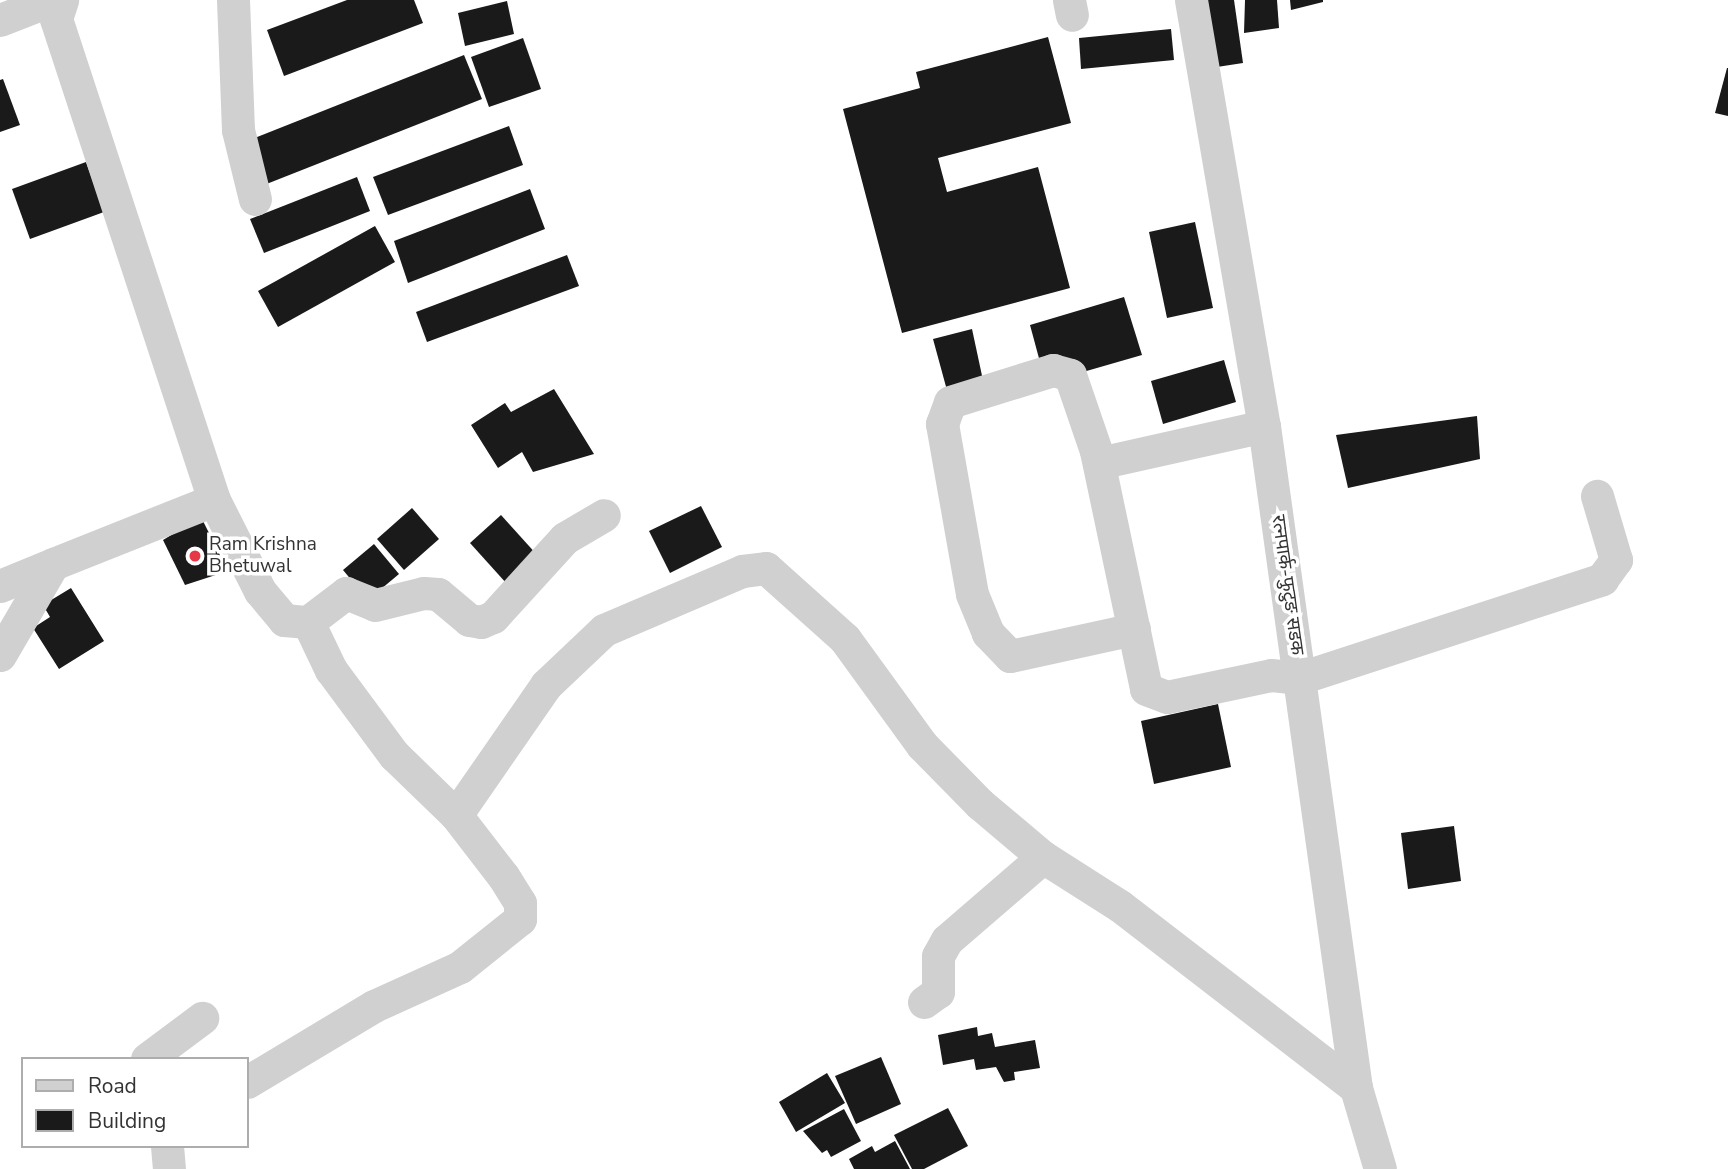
<!DOCTYPE html>
<meta charset="utf-8">
<style>
body{margin:0}
#map{position:relative;width:1728px;height:1169px;overflow:hidden;background:#fff;font-family:"Nunito Sans","Noto Sans Devanagari",sans-serif}
div>[style]{position:absolute}
.building>*{inset:0;background:#1a1a1a}
.minor>*{height:33px;margin:-16.5px;padding:0 16.5px;transform-origin:16.5px;border-radius:16.5px;background:#d0d0d0}
.dots>*{width:19px;height:19px;translate:-50% -50%;box-sizing:border-box;border:4px solid #fff;border-radius:50%}
span{translate:-50% -50%;white-space:nowrap;text-align:center;line-height:1.15;-webkit-text-stroke:7px #fff;paint-order:stroke}
.poi-label{font-size:19px;color:#333}
.left{translate:0 -50%;text-align:left}
.street-label{font-size:19px;color:#333}
.legend{position:absolute;left:21px;top:1057px;width:228px;height:91px;box-sizing:border-box;background:#fff;border:2px solid #adadad;margin:0;padding:9px 12px;list-style:none;font-size:21px;color:#333}
.legend li{display:flex;align-items:center;gap:14px;height:35px}
.legend b{width:35px;border:2px solid #adadad}
</style>
<div id="map">
<div class="building">
<div style="clip-path:polygon(347px 0,414px 0,423px 23px,284px 76px,267px 30px)"></div>
<div style="clip-path:polygon(1206px 0,1234px 0,1243px 63px,1217px 67px)"></div>
<div style="clip-path:polygon(1245px 0,1277px 0,1279px 28px,1244px 33px)"></div>
<div style="clip-path:polygon(1290px 0,1323px 0,1323px 2px,1291px 10px)"></div>
<div style="clip-path:polygon(507px 1px,514px 34px,465px 46px,458px 13px)"></div>
<div style="clip-path:polygon(1171px 29px,1174px 60px,1081px 69px,1079px 38px)"></div>
<div style="clip-path:polygon(1048px 37px,1071px 123px,938px 158px,947px 192px,1038px 167px,1070px 288px,902px 333px,843px 109px,920px 88px,916px 72px)"></div>
<div style="clip-path:polygon(523px 38px,541px 89px,489px 107px,471px 57px)"></div>
<div style="clip-path:polygon(464px 55px,482px 99px,264px 185px,247px 141px)"></div>
<div style="clip-path:polygon(1727px 68px,1728px 68px,1728px 116px,1715px 113px)"></div>
<div style="clip-path:polygon(3px 79px,20px 125px,0 132px,0 80px)"></div>
<div style="clip-path:polygon(509px 126px,523px 165px,388px 215px,373px 177px)"></div>
<div style="clip-path:polygon(86px 162px,104px 212px,30px 239px,12px 189px)"></div>
<div style="clip-path:polygon(357px 177px,370px 211px,264px 253px,250px 219px)"></div>
<div style="clip-path:polygon(530px 189px,545px 229px,408px 283px,394px 241px)"></div>
<div style="clip-path:polygon(1195px 222px,1213px 308px,1167px 318px,1149px 232px)"></div>
<div style="clip-path:polygon(375px 226px,395px 262px,278px 327px,258px 291px)"></div>
<div style="clip-path:polygon(567px 255px,579px 286px,427px 342px,416px 312px)"></div>
<div style="clip-path:polygon(1124px 297px,1142px 355px,1083px 372px,1040px 362px,1030px 325px)"></div>
<div style="clip-path:polygon(972px 329px,984px 385px,948px 394px,933px 339px)"></div>
<div style="clip-path:polygon(1224px 360px,1236px 402px,1163px 424px,1151px 381px)"></div>
<div style="clip-path:polygon(554px 389px,594px 454px,533px 472px,522px 452px,498px 468px,471px 425px,505px 403px,511px 412px)"></div>
<div style="clip-path:polygon(1477px 416px,1480px 459px,1348px 488px,1336px 435px)"></div>
<div style="clip-path:polygon(701px 506px,722px 547px,670px 573px,649px 531px)"></div>
<div style="clip-path:polygon(412px 508px,439px 539px,404px 570px,377px 539px)"></div>
<div style="clip-path:polygon(501px 515px,538px 556px,507px 584px,470px 543px)"></div>
<div style="clip-path:polygon(201px 517px,228px 571px,185px 585px,163px 540px)"></div>
<div style="clip-path:polygon(374px 544px,399px 574px,368px 600px,343px 570px)"></div>
<div style="clip-path:polygon(71px 588px,104px 641px,59px 669px,33px 628px,50px 617px,43px 605px)"></div>
<div style="clip-path:polygon(1218px 704px,1231px 767px,1154px 784px,1141px 721px)"></div>
<div style="clip-path:polygon(1454px 826px,1461px 881px,1408px 889px,1401px 833px)"></div>
<div style="clip-path:polygon(977px 1027px,978px 1036px,992px 1033px,995px 1047px,1035px 1040px,1040px 1068px,1014px 1072px,1015px 1080px,1004px 1082px,996px 1067px,976px 1070px,974px 1059px,943px 1065px,938px 1035px)"></div>
<div style="clip-path:polygon(881px 1057px,901px 1104px,856px 1124px,835px 1076px)"></div>
<div style="clip-path:polygon(827px 1073px,845px 1103px,796px 1132px,779px 1102px)"></div>
<div style="clip-path:polygon(948px 1108px,968px 1146px,924px 1169px,912px 1169px,894px 1135px)"></div>
<div style="clip-path:polygon(844px 1109px,861px 1141px,831px 1157px,827px 1150px,822px 1153px,803px 1131px)"></div>
<div style="clip-path:polygon(895px 1141px,910px 1169px,854px 1169px,849px 1159px,872px 1146px,875px 1152px)"></div>
</div>
<div class="minor">
<div style="left:233px;top:0;width:130px;rotate:87.8deg"></div>
<div style="left:238px;top:130px;width:71px;rotate:76.2deg"></div>
<div style="left:1069px;top:0;width:15px;rotate:79deg"></div>
<div style="left:1191px;top:0;width:432px;rotate:80.3deg"></div>
<div style="left:1264px;top:426px;width:668px;rotate:82.09deg"></div>
<div style="left:1356px;top:1088px;width:84px;rotate:73.5deg"></div>
<div style="left:0;top:20px;width:55px;rotate:-21.4deg"></div>
<div style="left:1099px;top:463px;width:169px;rotate:-12.6deg"></div>
<div style="left:214px;top:500px;width:102px;rotate:63.2deg"></div>
<div style="left:260px;top:591px;width:38px;rotate:50deg"></div>
<div style="left:284px;top:620px;width:24px;rotate:5deg"></div>
<div style="left:308px;top:622px;width:48px;rotate:-37.3deg"></div>
<div style="left:346px;top:593px;width:31px;rotate:22deg"></div>
<div style="left:375px;top:605px;width:50px;rotate:-13.8deg"></div>
<div style="left:424px;top:593px;width:14px;rotate:4deg"></div>
<div style="left:438px;top:594px;width:40px;rotate:40deg"></div>
<div style="left:469px;top:620px;width:12px;rotate:9deg"></div>
<div style="left:481px;top:622px;width:13px;rotate:-23deg"></div>
<div style="left:493px;top:617px;width:107px;rotate:-47.7deg"></div>
<div style="left:565px;top:538px;width:45px;rotate:-30.5deg"></div>
<div style="left:0;top:586px;width:57px;rotate:-22.5deg"></div>
<div style="left:1134px;top:629px;width:127px;rotate:167.7deg"></div>
<div style="left:1010px;top:656px;width:32px;rotate:-134deg"></div>
<div style="left:988px;top:633px;width:42px;rotate:-112.3deg"></div>
<div style="left:972px;top:594px;width:173px;rotate:-100deg"></div>
<div style="left:942px;top:424px;width:23px;rotate:-70deg"></div>
<div style="left:950px;top:402px;width:108px;rotate:-17.3deg"></div>
<div style="left:1053px;top:370px;width:18px;rotate:16deg"></div>
<div style="left:1070px;top:375px;width:80px;rotate:71.1deg"></div>
<div style="left:1096px;top:451px;width:243px;rotate:78.1deg"></div>
<div style="left:1146px;top:689px;width:22px;rotate:21deg"></div>
<div style="left:1167px;top:697px;width:106px;rotate:-11.9deg"></div>
<div style="left:1271px;top:675px;width:29px;rotate:6deg"></div>
<div style="left:1300px;top:678px;width:318px;rotate:-18.1deg"></div>
<div style="left:1602px;top:579px;width:24px;rotate:-54deg"></div>
<div style="left:1616px;top:560px;width:67px;rotate:-106.5deg"></div>
<div style="left:0;top:655px;width:105px;rotate:-59.8deg"></div>
<div style="left:53px;top:564px;width:173px;rotate:-21.7deg"></div>
<div style="left:214px;top:500px;width:506px;rotate:-108.18deg"></div>
<div style="left:56px;top:19px;width:20px;rotate:-72deg"></div>
<div style="left:456px;top:815px;width:158px;rotate:-55.3deg"></div>
<div style="left:546px;top:685px;width:80px;rotate:-43.5deg"></div>
<div style="left:604px;top:630px;width:150px;rotate:-23.1deg"></div>
<div style="left:742px;top:571px;width:24px;rotate:-7deg"></div>
<div style="left:766px;top:568px;width:106px;rotate:41.9deg"></div>
<div style="left:845px;top:639px;width:131px;rotate:54deg"></div>
<div style="left:922px;top:745px;width:83px;rotate:45.5deg"></div>
<div style="left:980px;top:804px;width:82px;rotate:40.1deg"></div>
<div style="left:1043px;top:857px;width:91px;rotate:32.5deg"></div>
<div style="left:1120px;top:906px;width:298px;rotate:37.6deg"></div>
<div style="left:924px;top:1002px;width:17px;rotate:-36deg"></div>
<div style="left:938px;top:992px;width:36px;rotate:-90deg"></div>
<div style="left:938px;top:956px;width:18px;rotate:-61deg"></div>
<div style="left:947px;top:940px;width:127px;rotate:-40.8deg"></div>
<div style="left:147px;top:1059px;width:69px;rotate:-36.7deg"></div>
<div style="left:247px;top:1082px;width:148px;rotate:-30.9deg"></div>
<div style="left:374px;top:1006px;width:94px;rotate:-24.4deg"></div>
<div style="left:460px;top:967px;width:77px;rotate:-38.7deg"></div>
<div style="left:520px;top:919px;width:16px;rotate:-90deg"></div>
<div style="left:520px;top:903px;width:32px;rotate:-122deg"></div>
<div style="left:503px;top:876px;width:77px;rotate:-127.6deg"></div>
<div style="left:456px;top:815px;width:86px;rotate:-135.9deg"></div>
<div style="left:394px;top:755px;width:106px;rotate:-126.5deg"></div>
<div style="left:331px;top:670px;width:53px;rotate:-115.6deg"></div>
<div style="left:167px;top:1146px;width:23px;rotate:85deg"></div>
</div>
<div class="dots">
<div style="left:195px;top:556px;background:#e63946"></div>
</div>
<div class="poi-label">
<span class="left" style="left:209px;top:556px">Ram Krishna<br>Bhetuwal</span>
</div>
<div class="street-label">
<span style="left:1287px;top:585px;rotate:82deg">रत्नपार्क-फुटुङ सडक</span>
</div>
<ul class="legend">
<li><b style="height:9px;background:#d0d0d0"></b>Road</li>
<li><b style="height:19px;background:#1a1a1a"></b>Building</li>
</ul>
</div>
